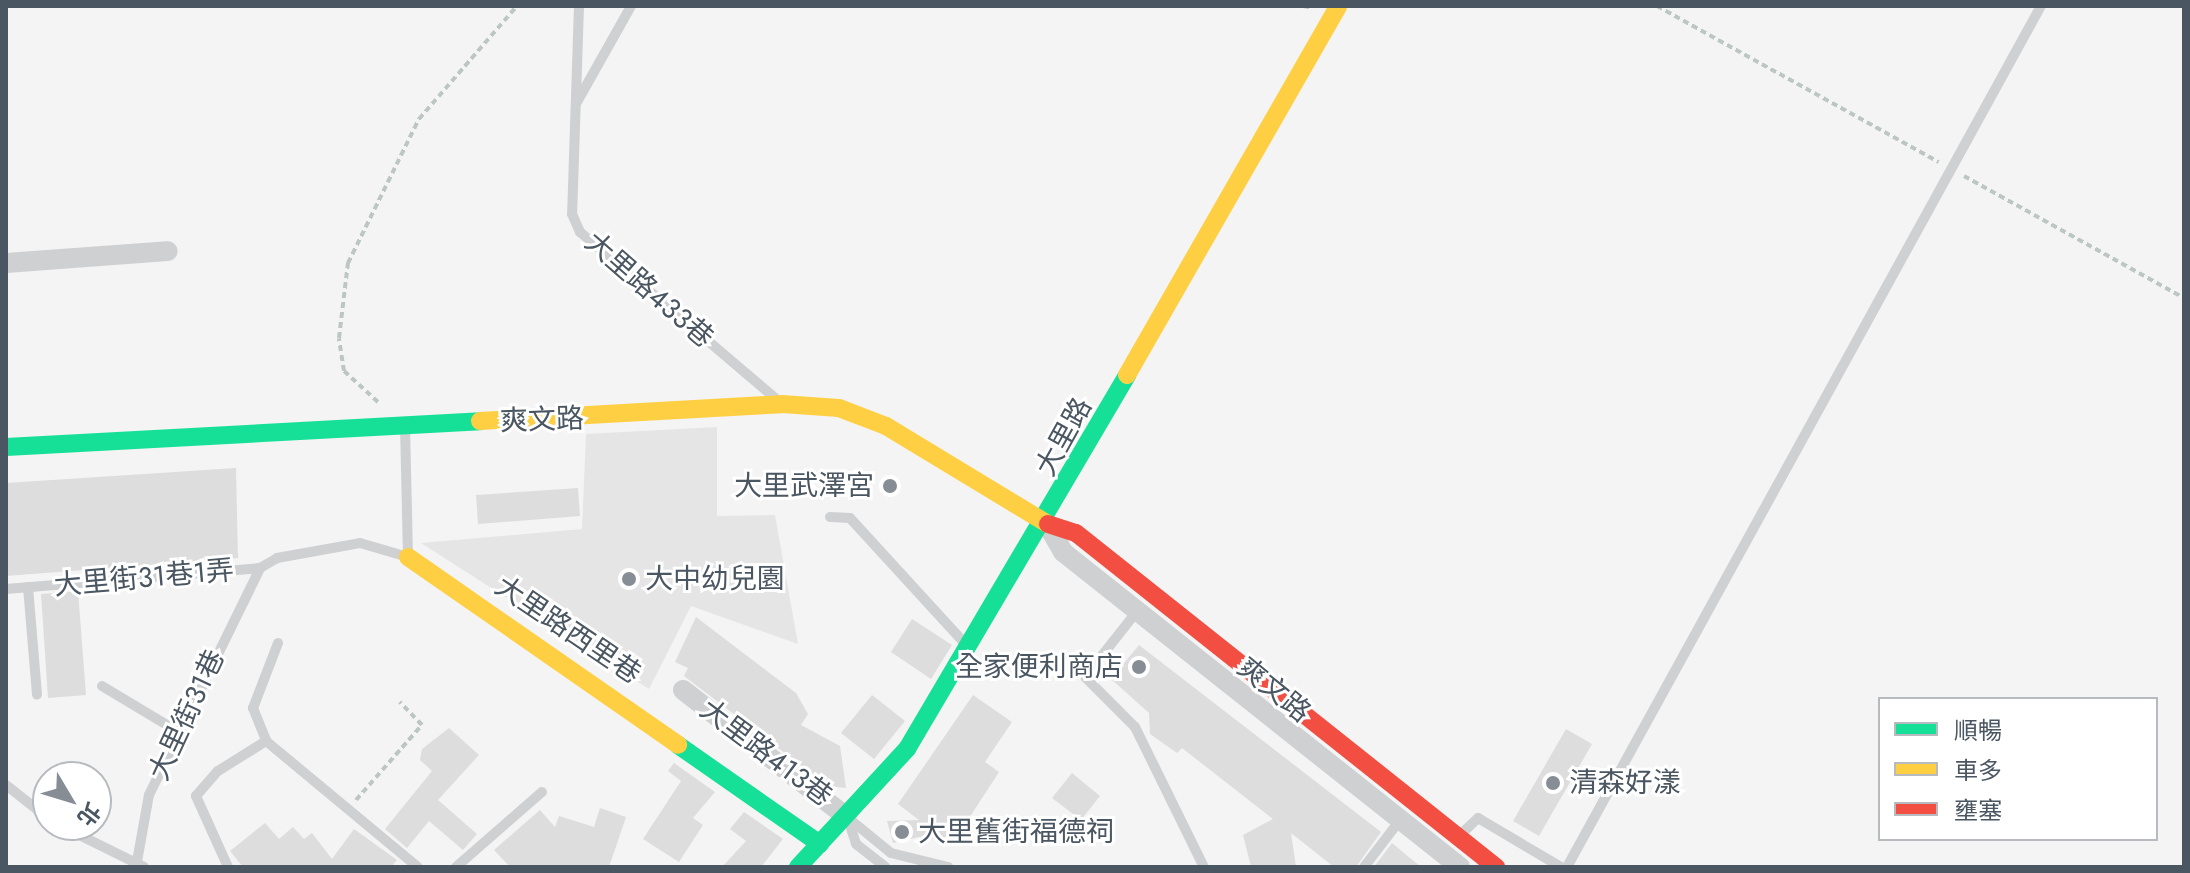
<!DOCTYPE html>
<meta charset="utf-8">
<style>
body{margin:0}
#map{position:relative;width:2190px;height:873px;overflow:hidden;background:#f4f4f4;font-family:Jost,"Noto Sans TC",sans-serif}
div>[style]{position:absolute}
.education>*{inset:0;background:#e6e5e6}
.building>*{inset:0;background:#ddddde}
.path>*{height:4px;margin-top:-2px;transform-origin:0;background:repeating-linear-gradient(90deg,#bcc7c4 0 6px,transparent 0 10px)}
.lane>*{height:10px;margin:-5px;padding:0 5px;transform-origin:5px;border-radius:5px;background:#ced0d2}
.street>*{height:20px;margin:-10px;padding:0 10px;transform-origin:10px;border-radius:10px;background:#ced0d2}
.fast>*{height:18px;margin:-9px;padding:0 9px;transform-origin:9px;border-radius:9px;background:#16e098}
.slow>*{height:18px;margin:-9px;padding:0 9px;transform-origin:9px;border-radius:9px;background:#ffcf43}
.jam>*{height:18px;margin:-9px;padding:0 9px;transform-origin:9px;border-radius:9px;background:#f24e42}
.dots>*{width:22px;height:22px;translate:-50% -50%;box-sizing:border-box;border:4px solid #fff;border-radius:50%}
span{translate:-50% -50%;white-space:nowrap;text-align:center;line-height:1.15;-webkit-text-stroke:6px #fff;paint-order:stroke}
.street-label{font-size:28px;color:#4a5661}
.poi-label{font-size:28px;color:#4a5661}
.right{translate:-100% -50%;text-align:right}
.left{translate:0 -50%;text-align:left}
.frame{position:absolute;inset:0;border:8px solid #4a5661;pointer-events:none}
.legend{position:absolute;left:1878px;top:697px;width:280px;height:144px;box-sizing:border-box;background:#fff;border:2px solid #b7bbc0;margin:0;padding:10px 14px;list-style:none;font-size:24px;color:#4a5661}
.legend li{display:flex;align-items:center;gap:16px;height:40px}
.legend b{width:40px;border:2px solid #b7bbc0}
.north{position:absolute;left:32px;top:761px;width:80px;height:80px;box-sizing:border-box;background:#fff;border:2px solid #b7bbc0;border-radius:50%;rotate:128deg;font-size:22px;font-weight:700;line-height:32px;text-align:center;color:#4a5661}
.north::after{content:'';display:block;margin:auto;width:28px;height:36px;background:#868d94;clip-path:polygon(50% 0,100% 100%,50% 72%,0 100%)}
</style>
<div id="map">
<div class="education">
<div style="clip-path:polygon(717px 427px,717px 516px,775px 515px,798px 644px,691px 606px,649px 689px,421px 543px,582px 529px,586px 434px)"></div>
</div>
<div class="building">
<div style="clip-path:polygon(236px 468px,238px 558px,6px 576px,6px 483px)"></div>
<div style="clip-path:polygon(578px 488px,580px 516px,478px 524px,476px 495px)"></div>
<div style="clip-path:polygon(78px 591px,86px 695px,48px 698px,41px 594px)"></div>
<div style="clip-path:polygon(696px 617px,796px 693px,808px 714px,801px 725px,840px 746px,846px 788px,828px 786px,684px 676px,688px 668px,675px 662px)"></div>
<div style="clip-path:polygon(912px 619px,952px 645px,931px 679px,891px 652px)"></div>
<div style="clip-path:polygon(1139px 645px,1381px 832px,1356px 867px,1334px 867px,1291px 833px,1296px 867px,1251px 867px,1243px 835px,1273px 819px,1182px 748px,1177px 753px,1150px 734px,1149px 713px,1111px 679px)"></div>
<div style="clip-path:polygon(872px 695px,905px 721px,874px 759px,841px 733px)"></div>
<div style="clip-path:polygon(973px 695px,1012px 722px,985px 762px,999px 772px,964px 826px,937px 842px,928px 835px,893px 843px,887px 821px,919px 820px,898px 804px)"></div>
<div style="clip-path:polygon(449px 728px,479px 755px,438px 800px,477px 834px,463px 850px,429px 821px,407px 848px,385px 829px,432px 771px,420px 760px,422px 749px)"></div>
<div style="clip-path:polygon(1566px 729px,1592px 744px,1539px 836px,1513px 821px)"></div>
<div style="clip-path:polygon(674px 763px,715px 792px,693px 818px,703px 825px,679px 862px,643px 839px,681px 781px,668px 771px)"></div>
<div style="clip-path:polygon(1072px 773px,1100px 796px,1081px 820px,1052px 798px)"></div>
<div style="clip-path:polygon(600px 808px,626px 817px,609px 867px,510px 867px,494px 850px,540px 810px,555px 827px,559px 816px,594px 827px)"></div>
<div style="clip-path:polygon(744px 812px,783px 839px,761px 867px,722px 867px,746px 841px,730px 829px)"></div>
<div style="clip-path:polygon(265px 823px,279px 839px,293px 827px,304px 839px,312px 833px,332px 859px,354px 829px,397px 860px,391px 867px,243px 867px,230px 851px)"></div>
<div style="clip-path:polygon(1392px 843px,1421px 867px,1374px 867px)"></div>
</div>
<div class="path">
<div style="left:1303px;top:6px;width:10px;rotate:11deg"></div>
<div style="left:1657px;top:6px;width:322px;rotate:29deg"></div>
<div style="left:1964px;top:176px;width:252px;rotate:29deg"></div>
<div style="left:378px;top:402px;width:46px;rotate:-137.6deg"></div>
<div style="left:344px;top:371px;width:33px;rotate:-99deg"></div>
<div style="left:339px;top:338px;width:76px;rotate:-83.2deg"></div>
<div style="left:348px;top:263px;width:161px;rotate:-63.8deg"></div>
<div style="left:419px;top:119px;width:150px;rotate:-49.1deg"></div>
<div style="left:356px;top:800px;width:100px;rotate:-48.7deg"></div>
<div style="left:422px;top:725px;width:32px;rotate:-134deg"></div>
</div>
<div class="lane">
<div style="left:579px;top:6px;width:208px;rotate:91.9deg"></div>
<div style="left:572px;top:214px;width:20px;rotate:66deg"></div>
<div style="left:580px;top:232px;width:257px;rotate:40.4deg"></div>
<div style="left:577px;top:102px;width:110px;rotate:-60.6deg"></div>
<div style="left:830px;top:517px;width:20px;rotate:3deg"></div>
<div style="left:850px;top:518px;width:176px;rotate:47.5deg"></div>
<div style="left:28px;top:587px;width:108px;rotate:85.2deg"></div>
<div style="left:6px;top:589px;width:255px;rotate:-4.7deg"></div>
<div style="left:260px;top:568px;width:20px;rotate:-30deg"></div>
<div style="left:277px;top:558px;width:84px;rotate:-10.2deg"></div>
<div style="left:360px;top:543px;width:50px;rotate:16.3deg"></div>
<div style="left:408px;top:557px;width:129px;rotate:-91.3deg"></div>
<div style="left:1138px;top:610px;width:85px;rotate:128.3deg"></div>
<div style="left:1085px;top:677px;width:71px;rotate:45deg"></div>
<div style="left:1135px;top:727px;width:156px;rotate:63.8deg"></div>
<div style="left:278px;top:643px;width:70px;rotate:111deg"></div>
<div style="left:253px;top:708px;width:35px;rotate:68deg"></div>
<div style="left:266px;top:741px;width:197px;rotate:39.7deg"></div>
<div style="left:102px;top:686px;width:87px;rotate:31deg"></div>
<div style="left:6px;top:785px;width:53px;rotate:38.2deg"></div>
<div style="left:847px;top:817px;width:57px;rotate:39.3deg"></div>
<div style="left:891px;top:853px;width:59px;rotate:13.8deg"></div>
<div style="left:848px;top:819px;width:26px;rotate:72deg"></div>
<div style="left:856px;top:844px;width:37px;rotate:38deg"></div>
<div style="left:59px;top:825px;width:95px;rotate:26.3deg"></div>
<div style="left:1460px;top:835px;width:25px;rotate:-43deg"></div>
<div style="left:1478px;top:818px;width:96px;rotate:30.6deg"></div>
<div style="left:136px;top:867px;width:73px;rotate:-79.8deg"></div>
<div style="left:149px;top:795px;width:253px;rotate:-63.9deg"></div>
<div style="left:228px;top:867px;width:78px;rotate:-114.3deg"></div>
<div style="left:196px;top:796px;width:33px;rotate:-49deg"></div>
<div style="left:218px;top:771px;width:57px;rotate:-32deg"></div>
<div style="left:456px;top:867px;width:114px;rotate:-41.1deg"></div>
<div style="left:1364px;top:867px;width:59px;rotate:-52.5deg"></div>
<div style="left:1567px;top:867px;width:983px;rotate:-61.17deg"></div>
</div>
<div class="street">
<div style="left:6px;top:263px;width:162px;rotate:-4.2deg"></div>
<div style="left:1047px;top:524px;width:32px;rotate:60deg"></div>
<div style="left:1063px;top:552px;width:507px;rotate:38.43deg"></div>
<div style="left:683px;top:690px;width:207px;rotate:37.8deg"></div>
</div>
<div class="fast">
<div style="left:6px;top:447px;width:475px;rotate:-3.1deg"></div>
<div style="left:678px;top:745px;width:173px;rotate:34.9deg"></div>
<div style="left:798px;top:867px;width:161px;rotate:-47.3deg"></div>
<div style="left:907px;top:749px;width:434px;rotate:-59.5deg"></div>
</div>
<div class="slow">
<div style="left:1127px;top:375px;width:425px;rotate:-60.2deg"></div>
<div style="left:480px;top:421px;width:302px;rotate:-3.2deg"></div>
<div style="left:782px;top:404px;width:57px;rotate:4deg"></div>
<div style="left:839px;top:408px;width:50px;rotate:21deg"></div>
<div style="left:886px;top:426px;width:189px;rotate:31.2deg"></div>
<div style="left:408px;top:557px;width:329px;rotate:34.8deg"></div>
</div>
<div class="jam">
<div style="left:1048px;top:524px;width:29px;rotate:18deg"></div>
<div style="left:1076px;top:533px;width:537px;rotate:38.49deg"></div>
</div>
<div class="dots">
<div style="left:890px;top:486px;background:#868d94"></div>
<div style="left:629px;top:579px;background:#868d94"></div>
<div style="left:1139px;top:667px;background:#868d94"></div>
<div style="left:1553px;top:783px;background:#868d94"></div>
<div style="left:902px;top:832px;background:#868d94"></div>
</div>
<div class="street-label">
<span style="left:649px;top:290px;rotate:41deg">大里路433巷</span>
<span style="left:542px;top:420px;rotate:-2deg">爽文路</span>
<span style="left:1064px;top:437px;rotate:-61deg">大里路</span>
<span style="left:144px;top:578px;rotate:-5deg">大里街31巷1弄</span>
<span style="left:568px;top:630px;rotate:34deg">大里路西里巷</span>
<span style="left:1274px;top:690px;rotate:39deg">爽文路</span>
<span style="left:187px;top:715px;rotate:-65deg">大里街31巷</span>
<span style="left:766px;top:753px;rotate:37deg">大里路413巷</span>
</div>
<div class="poi-label">
<span class="right" style="left:874px;top:486px">大里武澤宮</span>
<span class="left" style="left:645px;top:579px">大中幼兒園</span>
<span class="right" style="left:1123px;top:667px">全家便利商店</span>
<span class="left" style="left:1569px;top:783px">清森好漾</span>
<span class="left" style="left:918px;top:832px">大里舊街福德祠</span>
</div>
<div class="frame"></div>
<ul class="legend">
<li><b style="height:10px;background:#16e098"></b>順暢</li>
<li><b style="height:10px;background:#ffcf43"></b>車多</li>
<li><b style="height:10px;background:#f24e42"></b>壅塞</li>
</ul>
<div class="north">北</div>
</div>
